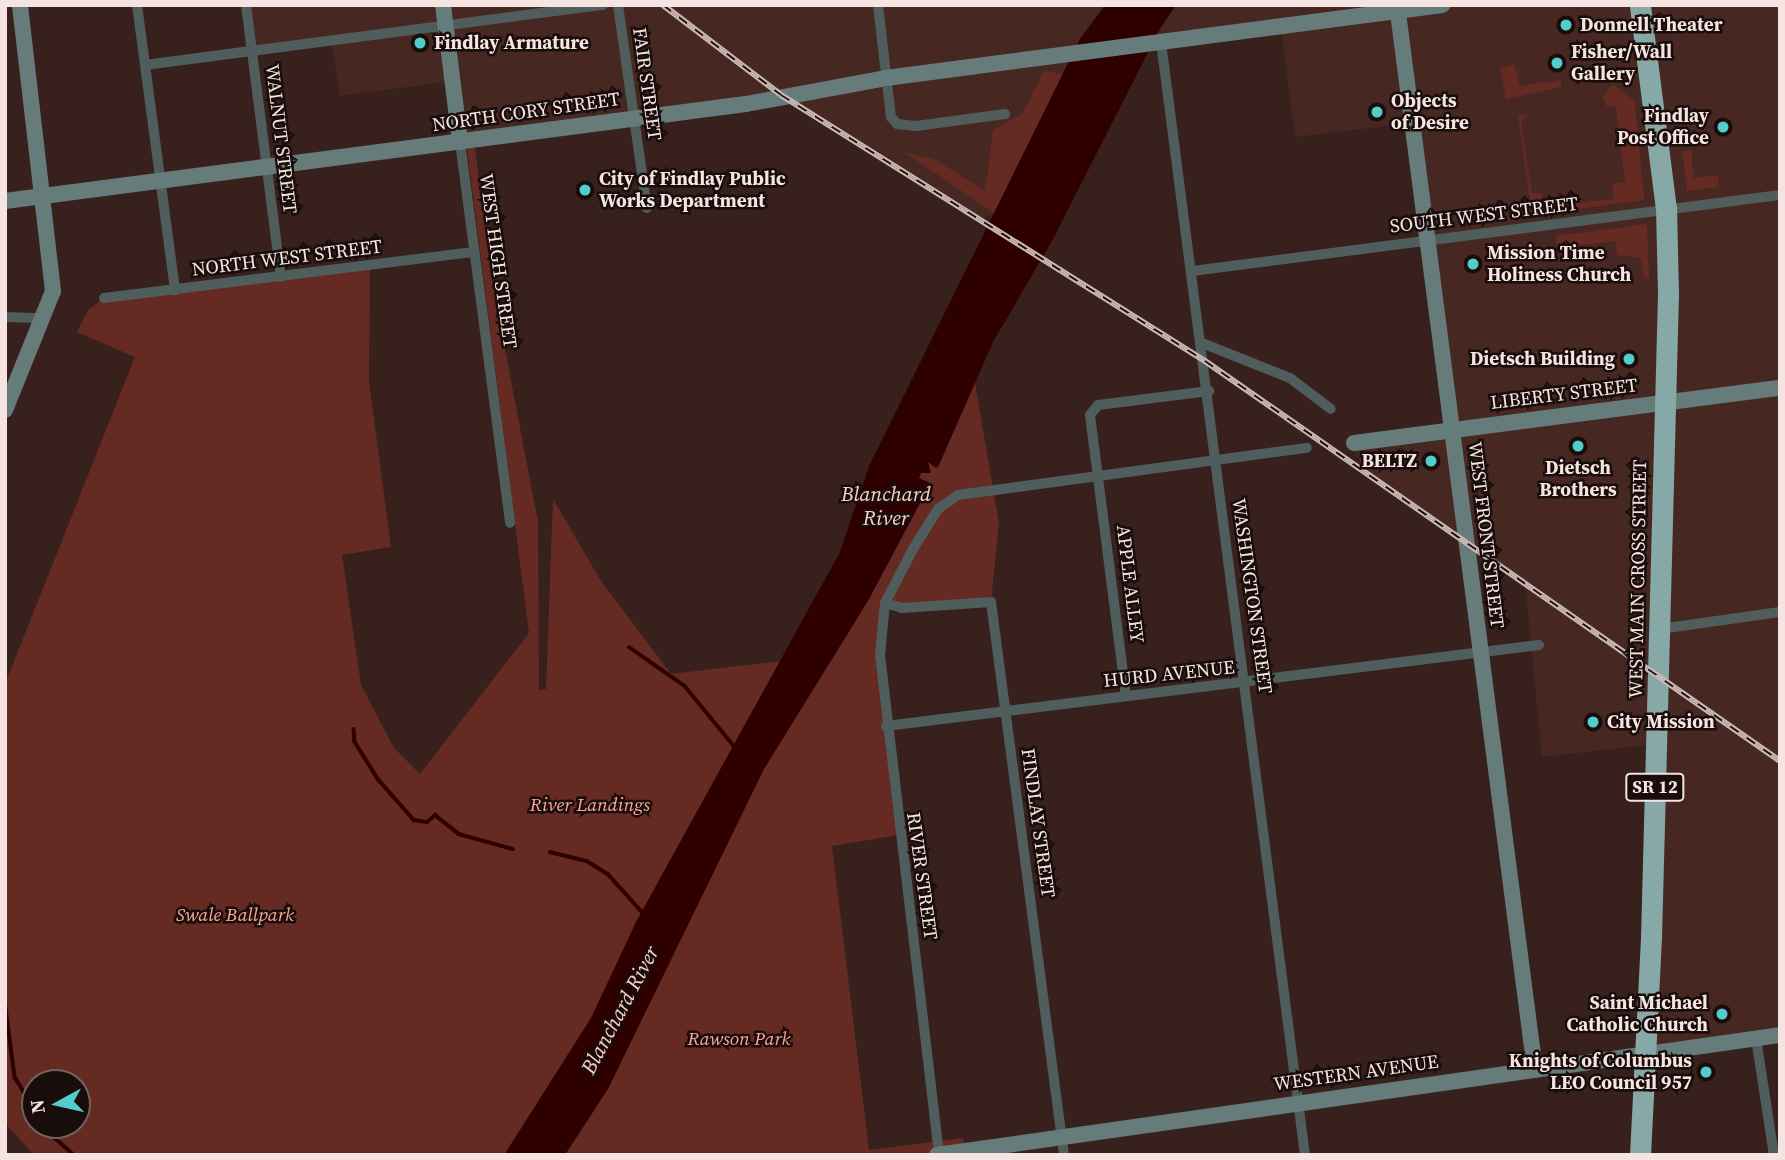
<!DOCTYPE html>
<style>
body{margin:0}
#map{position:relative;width:1785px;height:1160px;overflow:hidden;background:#38201c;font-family:"Source Serif 4",serif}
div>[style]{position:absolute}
.built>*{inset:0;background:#462722}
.green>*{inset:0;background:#652b23}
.water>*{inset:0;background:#2e0000}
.stream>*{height:3.5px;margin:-1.75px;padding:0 1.75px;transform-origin:1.75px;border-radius:1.75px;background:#2e0000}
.street>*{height:10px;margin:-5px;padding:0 5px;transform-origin:5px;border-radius:5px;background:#505d5d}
.secondary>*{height:16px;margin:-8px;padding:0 8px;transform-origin:8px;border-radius:8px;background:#667c7b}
.highway>*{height:21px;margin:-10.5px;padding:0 10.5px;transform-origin:10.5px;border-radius:10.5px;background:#86a8a7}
.rail>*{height:6px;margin-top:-3px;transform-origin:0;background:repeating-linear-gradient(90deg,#180d0b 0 10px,#cbb9b6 0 20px);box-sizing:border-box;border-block:2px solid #cbb9b6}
.dots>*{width:19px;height:19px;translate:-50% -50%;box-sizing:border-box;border:4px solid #180d0b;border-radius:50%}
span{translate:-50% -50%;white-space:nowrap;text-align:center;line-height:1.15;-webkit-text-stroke:5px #180d0b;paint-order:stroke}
.shield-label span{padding:2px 5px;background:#180d0b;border:2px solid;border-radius:5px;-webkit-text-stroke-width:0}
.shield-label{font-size:18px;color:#f5e4e1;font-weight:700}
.poi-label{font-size:19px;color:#f5e4e1;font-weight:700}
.left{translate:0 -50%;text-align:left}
.right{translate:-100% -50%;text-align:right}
.street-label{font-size:19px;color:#f5e4e1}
.park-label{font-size:19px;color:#fca597;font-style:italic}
.water-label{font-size:21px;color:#fbcec6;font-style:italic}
.frame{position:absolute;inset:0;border:7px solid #f5e4e1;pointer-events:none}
.north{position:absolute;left:21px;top:1069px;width:70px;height:70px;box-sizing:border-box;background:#180d0b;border:2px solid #706361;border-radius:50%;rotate:262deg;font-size:19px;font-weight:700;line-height:28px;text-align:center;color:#f5e4e1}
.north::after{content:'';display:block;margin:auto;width:24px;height:32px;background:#53cdcb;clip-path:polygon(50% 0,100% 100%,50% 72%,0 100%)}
</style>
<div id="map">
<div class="built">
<div style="clip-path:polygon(246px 5px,1105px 5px,1080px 39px,994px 213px,983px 219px,781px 95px,460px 142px,453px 81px,340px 96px,331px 40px,252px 51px)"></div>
<div style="clip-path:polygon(1176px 5px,1780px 5px,1780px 1035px,1645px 1054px,1657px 744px,1542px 757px,1525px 583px,1363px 471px,1354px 443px,1451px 430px,1412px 123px,1295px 137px,1281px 26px,1149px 43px)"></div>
</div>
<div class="green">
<div style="clip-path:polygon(1514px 64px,1520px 86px,1561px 80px,1561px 87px,1506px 99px,1500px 68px)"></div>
<div style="clip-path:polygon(1044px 71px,1063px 74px,994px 213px,904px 152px,936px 160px,985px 191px,993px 130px,1022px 114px)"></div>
<div style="clip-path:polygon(1613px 84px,1635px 102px,1644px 200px,1532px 215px,1518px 115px,1530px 115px,1521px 120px,1532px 193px,1542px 193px,1543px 206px,1614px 199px,1612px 184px,1625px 182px,1616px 106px,1607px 107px,1603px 96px)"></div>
<div style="clip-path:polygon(evenodd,474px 140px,491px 276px,538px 522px,539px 690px,546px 689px,553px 499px,601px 581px,671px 674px,780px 661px,793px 665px,948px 350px,975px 383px,999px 523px,991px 602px,883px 610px,880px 631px,898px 835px,832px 846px,869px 1150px,963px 1138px,966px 1155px,34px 1155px,5px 1123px,5px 684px,135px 357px,77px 332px,88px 310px,104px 298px,370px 266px,369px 381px,391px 547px,342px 555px,361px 685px,394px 748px,420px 774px,529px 633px,466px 141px,474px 140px,35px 1083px,77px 1083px,77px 1125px,35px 1125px,35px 1083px)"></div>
<div style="clip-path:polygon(1691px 150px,1694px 178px,1718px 175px,1719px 187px,1687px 191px,1682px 151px)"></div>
<div style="clip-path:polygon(1647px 224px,1649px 280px,1644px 277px,1641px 258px,1617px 255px,1615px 241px,1557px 248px,1555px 236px)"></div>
</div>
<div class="water">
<div style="clip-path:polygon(1105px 5px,1176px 5px,1161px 27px,1052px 241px,993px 342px,939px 465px,936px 468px,928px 462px,931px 473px,921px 473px,919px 478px,928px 482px,926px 492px,868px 601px,764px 769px,608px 1089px,565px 1155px,504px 1155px,591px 1018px,636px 922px,840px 552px,869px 466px,1080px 39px)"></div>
</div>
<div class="stream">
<div style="left:629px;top:647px;width:68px;rotate:34.9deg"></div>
<div style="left:685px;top:686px;width:79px;rotate:50.7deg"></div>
<div style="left:354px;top:729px;width:13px;rotate:86deg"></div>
<div style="left:355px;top:742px;width:44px;rotate:58.1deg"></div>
<div style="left:378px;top:779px;width:55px;rotate:48.7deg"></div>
<div style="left:414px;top:820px;width:13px;rotate:9deg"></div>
<div style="left:427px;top:822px;width:11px;rotate:-41deg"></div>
<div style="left:435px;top:815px;width:31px;rotate:38deg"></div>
<div style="left:459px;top:834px;width:56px;rotate:15.5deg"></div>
<div style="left:550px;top:852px;width:38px;rotate:14deg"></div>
<div style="left:587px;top:861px;width:25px;rotate:32deg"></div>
<div style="left:608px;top:874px;width:54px;rotate:48deg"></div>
<div style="left:5px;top:1001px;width:77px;rotate:82.5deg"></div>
<div style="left:15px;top:1077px;width:23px;rotate:59deg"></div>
<div style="left:54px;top:1137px;width:27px;rotate:42deg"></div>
</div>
<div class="street">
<div style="left:137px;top:5px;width:288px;rotate:82.4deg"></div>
<div style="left:246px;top:5px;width:274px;rotate:82.7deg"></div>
<div style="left:618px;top:5px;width:205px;rotate:81.9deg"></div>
<div style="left:878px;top:5px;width:113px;rotate:83.4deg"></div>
<div style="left:891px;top:117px;width:9px;rotate:49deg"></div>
<div style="left:897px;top:124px;width:19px;rotate:6deg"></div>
<div style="left:916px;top:126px;width:90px;rotate:-7.7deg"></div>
<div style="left:1161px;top:42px;width:1122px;rotate:82.63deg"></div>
<div style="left:145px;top:65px;width:462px;rotate:-7.5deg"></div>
<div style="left:460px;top:142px;width:384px;rotate:82.5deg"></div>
<div style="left:1192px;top:271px;width:593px;rotate:-7.36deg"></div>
<div style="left:104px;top:298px;width:373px;rotate:-7.1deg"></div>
<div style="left:5px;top:317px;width:38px;rotate:2deg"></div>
<div style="left:1202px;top:343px;width:95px;rotate:21.7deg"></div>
<div style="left:1290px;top:378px;width:51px;rotate:37.1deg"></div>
<div style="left:885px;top:603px;width:18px;rotate:16deg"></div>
<div style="left:902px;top:608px;width:89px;rotate:-3.9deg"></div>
<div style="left:991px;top:602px;width:558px;rotate:82.48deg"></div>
<div style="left:1660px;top:629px;width:121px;rotate:-8.1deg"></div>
<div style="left:1126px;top:696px;width:283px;rotate:-97.3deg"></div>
<div style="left:1090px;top:415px;width:13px;rotate:-51deg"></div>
<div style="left:1098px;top:405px;width:112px;rotate:-7.2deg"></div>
<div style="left:886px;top:726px;width:658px;rotate:-7.07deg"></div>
<div style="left:1756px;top:1038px;width:118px;rotate:81.3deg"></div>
<div style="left:939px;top:1154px;width:502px;rotate:-96.74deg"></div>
<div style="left:880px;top:655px;width:52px;rotate:-84.5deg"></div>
<div style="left:885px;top:603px;width:61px;rotate:-62.6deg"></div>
<div style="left:913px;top:549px;width:47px;rotate:-58deg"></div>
<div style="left:938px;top:509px;width:24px;rotate:-35deg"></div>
<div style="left:958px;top:495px;width:352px;rotate:-7.7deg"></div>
</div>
<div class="secondary">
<div style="left:443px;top:5px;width:138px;rotate:82.9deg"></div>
<div style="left:1397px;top:5px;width:1074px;rotate:82.62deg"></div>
<div style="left:5px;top:201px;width:747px;rotate:-7.46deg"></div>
<div style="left:746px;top:104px;width:142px;rotate:-10.5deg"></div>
<div style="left:886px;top:78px;width:561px;rotate:-7.48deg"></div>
<div style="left:5px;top:410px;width:128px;rotate:-68deg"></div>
<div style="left:53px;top:291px;width:288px;rotate:-96.6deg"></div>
<div style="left:1354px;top:443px;width:430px;rotate:-7.4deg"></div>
<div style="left:937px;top:1155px;width:851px;rotate:-8.1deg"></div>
</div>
<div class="highway">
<div style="left:1640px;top:1155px;width:217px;rotate:-87.1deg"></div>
<div style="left:1651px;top:938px;width:644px;rotate:-88.49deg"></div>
<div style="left:1668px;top:294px;width:85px;rotate:-91.3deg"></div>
<div style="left:1666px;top:209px;width:206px;rotate:-97.3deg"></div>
</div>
<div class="rail">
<div style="left:663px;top:5px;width:148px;rotate:37.3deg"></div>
<div style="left:781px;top:95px;width:501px;rotate:32.1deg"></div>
<div style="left:1205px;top:361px;width:700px;rotate:34.82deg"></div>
</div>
<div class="dots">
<div style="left:1566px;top:25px;background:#53cdcb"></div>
<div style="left:420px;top:43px;background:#53cdcb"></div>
<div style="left:1557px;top:63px;background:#53cdcb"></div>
<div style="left:1377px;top:112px;background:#53cdcb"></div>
<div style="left:1723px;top:127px;background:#53cdcb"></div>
<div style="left:585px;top:190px;background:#53cdcb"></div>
<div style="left:1473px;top:264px;background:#53cdcb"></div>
<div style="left:1629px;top:359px;background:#53cdcb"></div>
<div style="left:1578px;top:446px;background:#53cdcb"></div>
<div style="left:1431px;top:461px;background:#53cdcb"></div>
<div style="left:1593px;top:722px;background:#53cdcb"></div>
<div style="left:1722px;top:1014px;background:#53cdcb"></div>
<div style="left:1706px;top:1072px;background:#53cdcb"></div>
</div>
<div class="shield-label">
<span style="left:1655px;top:787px">SR 12</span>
</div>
<div class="poi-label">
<span class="left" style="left:1580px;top:25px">Donnell Theater</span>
<span class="left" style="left:434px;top:43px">Findlay Armature</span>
<span class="left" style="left:1571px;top:63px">Fisher/Wall<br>Gallery</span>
<span class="left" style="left:1391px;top:112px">Objects<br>of Desire</span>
<span class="right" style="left:1709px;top:127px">Findlay<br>Post Office</span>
<span class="left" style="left:599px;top:190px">City of Findlay Public<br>Works Department</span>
<span class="left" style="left:1487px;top:264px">Mission Time<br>Holiness Church</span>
<span class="right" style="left:1615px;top:359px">Dietsch Building</span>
<span class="right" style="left:1417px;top:461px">BELTZ</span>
<span style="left:1578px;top:479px">Dietsch<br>Brothers</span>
<span class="left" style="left:1607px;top:722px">City Mission</span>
<span class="right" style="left:1708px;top:1014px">Saint Michael<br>Catholic Church</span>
<span class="right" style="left:1692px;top:1072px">Knights of Columbus<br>LEO Council 957</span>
</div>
<div class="street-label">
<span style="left:647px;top:84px;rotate:82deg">FAIR STREET</span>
<span style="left:526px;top:112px;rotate:-8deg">NORTH CORY STREET</span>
<span style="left:281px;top:139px;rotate:83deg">WALNUT STREET</span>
<span style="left:1484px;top:215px;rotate:-7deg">SOUTH WEST STREET</span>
<span style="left:287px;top:258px;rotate:-7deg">NORTH WEST STREET</span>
<span style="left:498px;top:261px;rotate:82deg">WEST HIGH STREET</span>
<span style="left:1564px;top:394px;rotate:-7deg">LIBERTY STREET</span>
<span style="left:1486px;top:535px;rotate:83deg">WEST FRONT STREET</span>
<span style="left:1638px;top:579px;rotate:-89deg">WEST MAIN CROSS STREET</span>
<span style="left:1130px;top:584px;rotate:83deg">APPLE ALLEY</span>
<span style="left:1252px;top:596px;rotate:82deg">WASHINGTON STREET</span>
<span style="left:1169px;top:674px;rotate:-6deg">HURD AVENUE</span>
<span style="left:1038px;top:823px;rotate:82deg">FINDLAY STREET</span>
<span style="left:922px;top:876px;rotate:82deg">RIVER STREET</span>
<span style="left:1356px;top:1073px;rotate:-8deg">WESTERN AVENUE</span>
</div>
<div class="park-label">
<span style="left:590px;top:805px">River Landings</span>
<span style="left:235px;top:915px">Swale Ballpark</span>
<span style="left:739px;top:1039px">Rawson Park</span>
</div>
<div class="water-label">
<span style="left:886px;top:506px">Blanchard<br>River</span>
<span style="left:620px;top:1010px;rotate:-62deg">Blanchard River</span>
</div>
<div class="frame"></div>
<div class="north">N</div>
</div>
